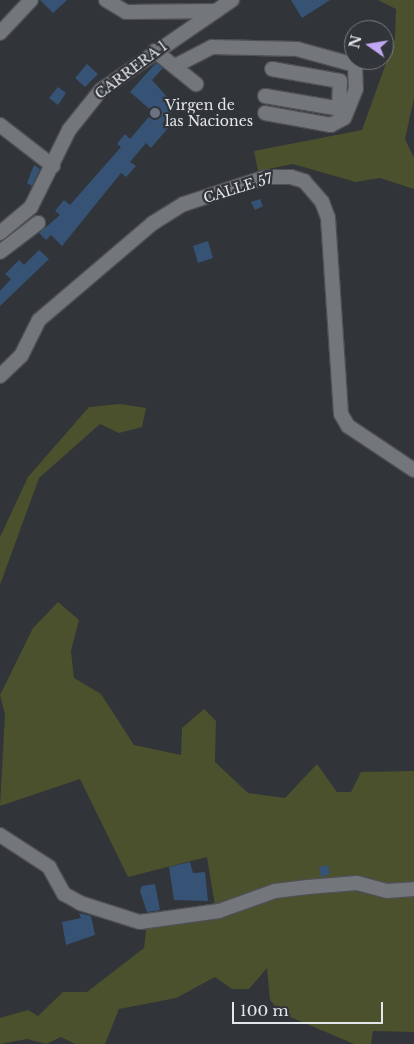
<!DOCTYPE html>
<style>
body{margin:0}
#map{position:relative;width:414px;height:1044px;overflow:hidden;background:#313438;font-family:"Libre Baskerville",serif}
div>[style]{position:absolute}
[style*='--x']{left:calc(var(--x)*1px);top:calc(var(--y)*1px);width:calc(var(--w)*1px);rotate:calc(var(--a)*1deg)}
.green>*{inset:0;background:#4b512c}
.building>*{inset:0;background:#365376}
.roads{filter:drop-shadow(1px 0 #4e5054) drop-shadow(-1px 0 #4e5054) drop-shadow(0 1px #4e5054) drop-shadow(0 -1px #4e5054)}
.minor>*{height:14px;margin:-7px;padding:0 7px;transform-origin:7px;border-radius:7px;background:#73767b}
.dots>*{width:14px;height:14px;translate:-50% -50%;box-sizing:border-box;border:2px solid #313438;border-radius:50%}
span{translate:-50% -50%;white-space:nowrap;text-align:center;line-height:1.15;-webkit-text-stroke:4.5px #313438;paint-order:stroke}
.street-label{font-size:14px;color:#e4e7e9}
.poi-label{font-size:14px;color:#e4e7e9}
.left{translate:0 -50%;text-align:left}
.north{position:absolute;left:344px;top:20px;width:50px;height:50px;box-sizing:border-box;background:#313438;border:1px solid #797c7f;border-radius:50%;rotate:283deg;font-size:14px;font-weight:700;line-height:20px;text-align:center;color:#e4e7e9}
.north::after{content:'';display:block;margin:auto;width:18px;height:22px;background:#c0a8f4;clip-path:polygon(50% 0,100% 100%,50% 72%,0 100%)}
.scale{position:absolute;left:232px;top:1002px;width:151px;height:22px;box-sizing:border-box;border:2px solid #e4e7e9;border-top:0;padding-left:6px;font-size:15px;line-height:18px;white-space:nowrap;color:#e4e7e9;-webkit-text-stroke:4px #313438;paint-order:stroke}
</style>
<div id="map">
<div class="green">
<div style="clip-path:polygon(378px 0,414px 0,414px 98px,405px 139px,414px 158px,414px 189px,380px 178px,356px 182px,293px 164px,258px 171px,254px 151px,362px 130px,395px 38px,396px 9px)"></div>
<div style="clip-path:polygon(120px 404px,146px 408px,142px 427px,119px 433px,100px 424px,39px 478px,0 585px,0 537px,28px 477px,89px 407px)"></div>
<div style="clip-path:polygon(58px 602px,79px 620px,71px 651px,74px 678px,101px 694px,134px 745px,181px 755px,182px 728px,204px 709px,216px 721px,215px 762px,248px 793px,285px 798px,317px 764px,337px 792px,351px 792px,361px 772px,414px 771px,414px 1032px,373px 1031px,371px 1044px,354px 1044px,281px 1013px,270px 1000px,267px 968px,249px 989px,232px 989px,215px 977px,176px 998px,119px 1009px,105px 1044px,75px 1044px,61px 1037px,46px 1044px,27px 1039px,0 1044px,0 1018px,28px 1010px,38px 1016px,63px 992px,87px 992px,144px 948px,147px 923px,216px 912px,207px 857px,128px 877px,80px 779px,0 806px,5px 714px,0 695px,33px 628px)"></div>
</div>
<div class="building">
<div style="clip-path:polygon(40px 0,67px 0,53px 13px)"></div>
<div style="clip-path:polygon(291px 0,330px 0,302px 18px)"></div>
<div style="clip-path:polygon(156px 63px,163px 68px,152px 80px,176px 107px,162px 124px,168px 128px,151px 148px,146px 143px,130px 162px,136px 166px,126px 177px,121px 173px,62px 246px,51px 235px,46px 240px,39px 233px,60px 215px,55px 211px,64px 200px,70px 205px,121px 147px,117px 144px,125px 134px,130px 139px,153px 112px,130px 92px)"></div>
<div style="clip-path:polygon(87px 64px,98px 74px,85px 87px,75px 78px)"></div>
<div style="clip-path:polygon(58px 87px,66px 93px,58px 105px,49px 98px)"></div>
<div style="clip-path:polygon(34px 165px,40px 169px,32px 186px,27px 183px)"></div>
<div style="clip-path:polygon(260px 199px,263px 206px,255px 210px,251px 202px)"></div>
<div style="clip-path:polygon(208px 241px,213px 258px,198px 263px,193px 246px)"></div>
<div style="clip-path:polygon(39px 250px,49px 259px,0 306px,0 291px,11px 279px,5px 274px,19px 260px,24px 265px)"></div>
<div style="clip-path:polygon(190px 862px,193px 873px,205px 872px,208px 901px,174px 900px,169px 867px)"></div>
<div style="clip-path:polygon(328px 865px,330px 874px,321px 877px,319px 867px)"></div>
<div style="clip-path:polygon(155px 884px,160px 910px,147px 912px,140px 891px,142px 886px)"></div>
<div style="clip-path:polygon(79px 913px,91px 916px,95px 935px,66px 945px,62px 922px,81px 918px)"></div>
</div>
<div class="roads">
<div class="minor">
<div style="--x:106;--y:0;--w:23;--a:31"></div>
<div style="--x:126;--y:12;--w:90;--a:-0.6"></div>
<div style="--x:0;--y:33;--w:45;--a:-46.8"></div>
<div style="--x:155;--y:51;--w:53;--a:38.8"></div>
<div style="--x:175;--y:66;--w:42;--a:-27.2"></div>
<div style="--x:212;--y:47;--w:85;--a:1.3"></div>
<div style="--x:297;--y:49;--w:60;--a:15.4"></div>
<div style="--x:355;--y:65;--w:24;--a:88"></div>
<div style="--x:356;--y:89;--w:31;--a:112"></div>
<div style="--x:344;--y:118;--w:15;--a:152"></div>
<div style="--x:331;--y:125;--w:67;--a:-169.7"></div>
<div style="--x:272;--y:69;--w:69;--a:10"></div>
<div style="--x:340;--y:81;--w:28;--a:92"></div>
<div style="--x:265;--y:96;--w:83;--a:9.7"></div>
<div style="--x:0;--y:125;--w:67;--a:37.7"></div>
<div style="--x:0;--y:233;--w:40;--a:-40"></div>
<div style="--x:31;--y:207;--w:86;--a:-63.7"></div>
<div style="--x:69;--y:130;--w:51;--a:-51.3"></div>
<div style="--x:101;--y:90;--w:159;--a:-34.5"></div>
<div style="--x:0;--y:252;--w:48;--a:-37.3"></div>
<div style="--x:0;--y:376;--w:29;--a:-44"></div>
<div style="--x:21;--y:356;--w:40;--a:-63.4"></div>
<div style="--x:39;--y:320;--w:150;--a:-40.4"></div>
<div style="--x:153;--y:223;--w:36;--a:-32"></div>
<div style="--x:184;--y:204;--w:86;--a:-18.2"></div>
<div style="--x:266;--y:177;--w:25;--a:0"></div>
<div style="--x:291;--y:177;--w:14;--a:17"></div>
<div style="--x:304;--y:181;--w:28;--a:49"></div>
<div style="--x:322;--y:202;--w:17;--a:69"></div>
<div style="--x:328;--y:218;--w:196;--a:86.2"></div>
<div style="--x:341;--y:414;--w:14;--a:60"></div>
<div style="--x:348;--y:426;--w:79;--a:33.7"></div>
<div style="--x:0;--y:835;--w:59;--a:33.1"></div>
<div style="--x:49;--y:867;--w:31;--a:61"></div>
<div style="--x:64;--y:894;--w:18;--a:29"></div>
<div style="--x:80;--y:903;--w:63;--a:17.6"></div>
<div style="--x:140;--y:922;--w:80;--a:-7.9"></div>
<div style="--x:219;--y:911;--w:59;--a:-19.7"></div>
<div style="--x:275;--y:891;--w:33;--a:-7"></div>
<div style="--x:308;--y:887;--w:49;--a:-4.7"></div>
<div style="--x:357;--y:883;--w:31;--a:15"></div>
<div style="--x:387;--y:891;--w:27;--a:-4"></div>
</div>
</div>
<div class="dots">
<div style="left:155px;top:113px;background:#6b7280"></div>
</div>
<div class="street-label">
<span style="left:131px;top:70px;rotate:-37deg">CARRERA 1</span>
<span style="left:238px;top:188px;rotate:-17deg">CALLE 57</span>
</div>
<div class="poi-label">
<span class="left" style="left:165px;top:113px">Virgen de<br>las Naciones</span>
</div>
<div class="north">N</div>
<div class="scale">100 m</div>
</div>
